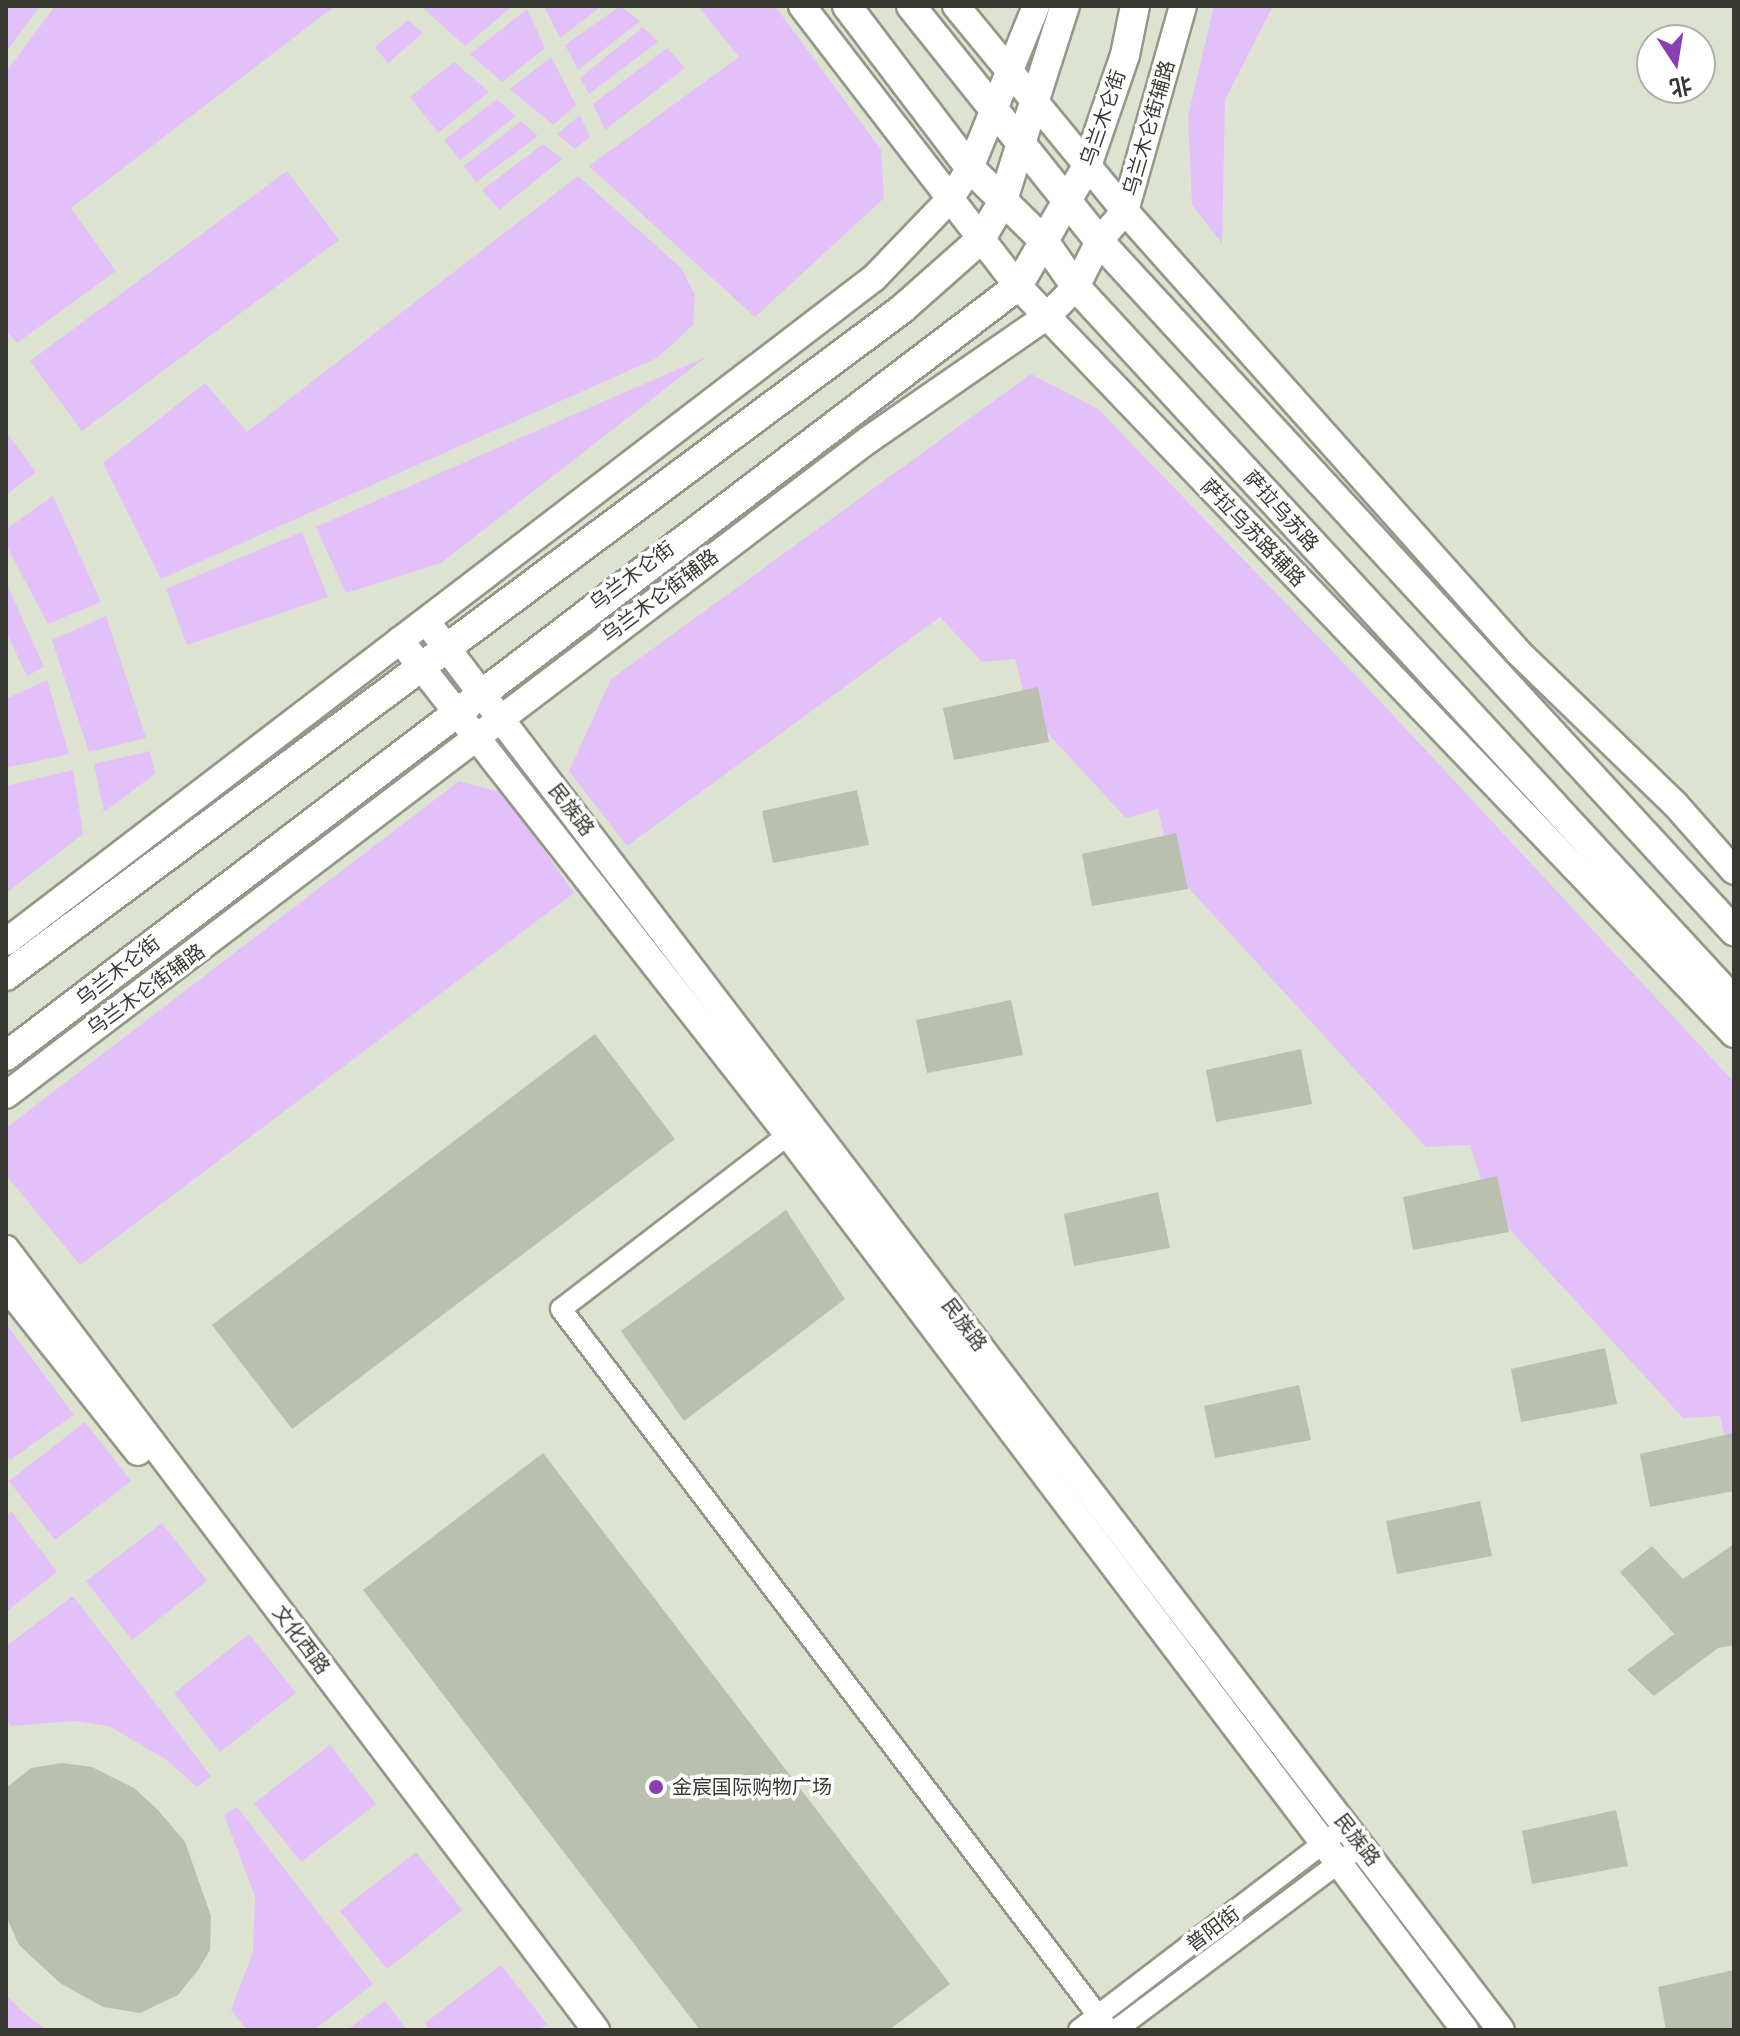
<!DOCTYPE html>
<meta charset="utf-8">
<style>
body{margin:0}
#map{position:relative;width:1740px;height:2036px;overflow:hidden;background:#dce3d1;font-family:Roboto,"Noto Sans SC",sans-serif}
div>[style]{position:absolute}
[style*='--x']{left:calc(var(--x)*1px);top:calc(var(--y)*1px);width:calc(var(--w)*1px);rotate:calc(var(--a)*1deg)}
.green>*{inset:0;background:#e3c0f9}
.building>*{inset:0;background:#bac0af}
.roads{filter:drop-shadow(2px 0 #939888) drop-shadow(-2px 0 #939888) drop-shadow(0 2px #939888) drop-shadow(0 -2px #939888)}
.minor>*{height:20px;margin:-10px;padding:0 10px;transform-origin:10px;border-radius:10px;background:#fff}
.tertiary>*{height:26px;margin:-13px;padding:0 13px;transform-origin:13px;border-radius:13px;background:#fff}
.secondary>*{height:28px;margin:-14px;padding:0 14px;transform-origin:14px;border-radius:14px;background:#fff}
.dots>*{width:22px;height:22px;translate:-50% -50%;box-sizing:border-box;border:4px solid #fff;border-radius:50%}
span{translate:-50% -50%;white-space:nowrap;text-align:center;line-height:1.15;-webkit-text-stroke:7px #fff;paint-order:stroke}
.street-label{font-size:20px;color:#373932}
.poi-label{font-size:20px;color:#373932}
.left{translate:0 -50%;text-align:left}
.frame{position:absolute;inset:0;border:8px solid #373932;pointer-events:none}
.north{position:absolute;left:1636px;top:24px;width:80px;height:80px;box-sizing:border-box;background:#fff;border:2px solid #afb0ad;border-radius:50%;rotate:168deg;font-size:22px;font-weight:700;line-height:32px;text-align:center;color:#373932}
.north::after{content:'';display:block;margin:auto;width:28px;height:36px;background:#8a3fb1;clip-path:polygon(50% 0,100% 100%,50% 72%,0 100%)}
</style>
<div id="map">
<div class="green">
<div style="clip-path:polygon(6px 6px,40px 6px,6px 52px)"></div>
<div style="clip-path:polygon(55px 6px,335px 6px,71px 208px,116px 271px,17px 343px,6px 331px,6px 72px)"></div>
<div style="clip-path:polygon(427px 6px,513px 6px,465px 46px,424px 9px)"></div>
<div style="clip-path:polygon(544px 6px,602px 6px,560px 38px)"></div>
<div style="clip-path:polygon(620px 6px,640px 21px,578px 70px,565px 45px)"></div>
<div style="clip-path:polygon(698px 6px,775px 6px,881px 150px,884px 198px,755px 317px,589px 166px,739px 57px)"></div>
<div style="clip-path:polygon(1214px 6px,1273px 6px,1225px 100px,1222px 243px,1192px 205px,1188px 116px)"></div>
<div style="clip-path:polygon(527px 9px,545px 48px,502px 82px,470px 54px)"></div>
<div style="clip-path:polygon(408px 20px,423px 33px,388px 63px,375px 47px)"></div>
<div style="clip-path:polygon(643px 27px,658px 42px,589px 94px,580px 78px)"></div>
<div style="clip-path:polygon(667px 48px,685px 68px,605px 130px,593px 104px)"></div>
<div style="clip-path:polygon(551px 57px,576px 105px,553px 125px,510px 89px)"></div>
<div style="clip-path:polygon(454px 62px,489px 92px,438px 133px,410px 97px)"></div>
<div style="clip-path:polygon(497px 99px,516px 116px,460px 160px,444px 140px)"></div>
<div style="clip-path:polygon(580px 115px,590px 137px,575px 149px,557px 134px)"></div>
<div style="clip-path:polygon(521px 121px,538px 136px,476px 182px,464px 166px)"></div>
<div style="clip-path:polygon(543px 144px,562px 159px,499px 210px,482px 190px)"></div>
<div style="clip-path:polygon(287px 171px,339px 240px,82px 431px,30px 361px)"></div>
<div style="clip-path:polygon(578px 176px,682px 269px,695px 295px,693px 325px,657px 358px,161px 579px,103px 463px,205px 383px,247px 432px)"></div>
<div style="clip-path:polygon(706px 357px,441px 563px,346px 593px,316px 527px)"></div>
<div style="clip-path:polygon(1031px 374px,1098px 409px,1381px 702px,1734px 1082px,1734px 1479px,1720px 1416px,1683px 1418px,1490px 1208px,1470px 1145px,1426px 1147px,1172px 870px,1158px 809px,1126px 818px,1029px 713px,1015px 659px,982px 662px,940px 617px,627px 846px,569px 771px,611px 679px)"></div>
<div style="clip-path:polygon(6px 432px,36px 472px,6px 495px)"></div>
<div style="clip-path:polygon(53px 496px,101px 602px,48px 624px,6px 545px,6px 529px)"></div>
<div style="clip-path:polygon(302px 532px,328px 597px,187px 645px,166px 589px)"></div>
<div style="clip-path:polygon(6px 582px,44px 667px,27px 676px,6px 632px)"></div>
<div style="clip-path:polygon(106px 616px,146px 738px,89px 752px,52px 640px)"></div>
<div style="clip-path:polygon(47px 680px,69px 754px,6px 768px,6px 699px)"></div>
<div style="clip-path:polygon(150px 751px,155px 774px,104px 812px,94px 764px)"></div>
<div style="clip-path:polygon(73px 770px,83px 834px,6px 893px,6px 786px)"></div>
<div style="clip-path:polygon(459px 781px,504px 793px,574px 893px,80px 1265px,6px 1175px,6px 1128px)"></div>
<div style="clip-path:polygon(6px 1324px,74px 1415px,10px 1460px,6px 1456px)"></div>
<div style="clip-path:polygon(85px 1422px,131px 1481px,55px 1540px,9px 1481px)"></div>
<div style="clip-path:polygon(11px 1511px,57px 1572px,6px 1612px,6px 1516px)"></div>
<div style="clip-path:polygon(162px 1523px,207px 1581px,132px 1640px,86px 1581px)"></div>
<div style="clip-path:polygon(73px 1596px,211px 1776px,197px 1787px,167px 1760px,109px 1726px,74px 1721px,11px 1726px,6px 1719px,6px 1646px)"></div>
<div style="clip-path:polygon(249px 1634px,296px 1693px,220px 1752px,174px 1693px)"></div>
<div style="clip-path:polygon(330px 1745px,376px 1804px,301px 1862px,254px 1803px)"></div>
<div style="clip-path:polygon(237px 1807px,373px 1984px,314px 2030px,247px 2030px,231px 2010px,253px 1952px,255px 1896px,224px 1815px)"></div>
<div style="clip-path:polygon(416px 1852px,462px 1910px,387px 1969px,340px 1911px)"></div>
<div style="clip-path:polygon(501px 1965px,547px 2024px,538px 2030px,430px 2030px,425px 2023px)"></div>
<div style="clip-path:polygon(6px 1995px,23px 2012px,46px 2030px,6px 2030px)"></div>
<div style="clip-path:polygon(385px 2001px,407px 2030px,347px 2030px)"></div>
</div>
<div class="building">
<div style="clip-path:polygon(1038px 687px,1049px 742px,954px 760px,943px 708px)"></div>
<div style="clip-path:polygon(857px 790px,869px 845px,773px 863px,762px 811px)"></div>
<div style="clip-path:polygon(1176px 833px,1188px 889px,1092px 906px,1082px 854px)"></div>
<div style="clip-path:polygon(1011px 1000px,1023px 1055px,927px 1073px,916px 1020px)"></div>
<div style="clip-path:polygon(595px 1034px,675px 1139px,292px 1429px,212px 1325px)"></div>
<div style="clip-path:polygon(1301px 1049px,1312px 1104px,1216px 1122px,1206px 1070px)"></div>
<div style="clip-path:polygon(1497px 1176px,1509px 1232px,1413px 1250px,1403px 1197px)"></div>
<div style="clip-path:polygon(1158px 1192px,1170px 1248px,1074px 1266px,1064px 1214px)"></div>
<div style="clip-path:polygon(786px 1210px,845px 1299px,684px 1421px,621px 1331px)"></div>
<div style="clip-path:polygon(1605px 1348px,1617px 1404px,1521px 1422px,1511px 1369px)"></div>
<div style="clip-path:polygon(1299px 1385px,1311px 1440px,1215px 1458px,1204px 1406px)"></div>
<div style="clip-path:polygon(1734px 1433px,1734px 1491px,1650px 1507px,1640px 1454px)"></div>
<div style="clip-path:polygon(543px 1453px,950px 1984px,889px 2030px,700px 2030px,363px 1590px)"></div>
<div style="clip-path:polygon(1480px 1501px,1492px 1556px,1397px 1574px,1386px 1521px)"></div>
<div style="clip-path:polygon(1734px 1544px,1734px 1645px,1718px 1648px,1654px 1696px,1627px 1670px,1674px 1634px,1620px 1572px,1652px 1546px,1683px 1579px)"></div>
<div style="clip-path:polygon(62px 1763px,92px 1767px,134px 1788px,158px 1810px,185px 1842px,211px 1916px,210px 1950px,198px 1970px,178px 1995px,140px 2013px,103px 2007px,60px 1983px,19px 1945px,6px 1916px,6px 1788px,31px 1768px)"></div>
<div style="clip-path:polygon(1616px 1810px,1628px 1866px,1532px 1884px,1522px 1831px)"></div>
<div style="clip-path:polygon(1734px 1970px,1734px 2028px,1666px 2030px,1658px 1987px)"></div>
</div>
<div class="roads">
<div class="minor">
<div style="--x:797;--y:1128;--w:297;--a:142.5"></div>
<div style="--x:561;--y:1309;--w:906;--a:52.76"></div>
<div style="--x:1079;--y:2030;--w:320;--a:-37.4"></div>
<div style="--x:1116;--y:2030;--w:306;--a:-36.9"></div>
</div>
<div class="tertiary">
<div style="--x:802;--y:6;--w:354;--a:52.4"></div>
<div style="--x:1018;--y:286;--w:1035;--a:46.25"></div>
<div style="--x:956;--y:6;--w:266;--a:50.5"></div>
<div style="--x:1125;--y:211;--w:591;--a:48.29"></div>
<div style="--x:1518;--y:652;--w:219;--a:44.1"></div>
<div style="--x:1675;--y:804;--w:89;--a:48.6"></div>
<div style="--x:426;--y:621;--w:1772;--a:52.66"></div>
<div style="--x:400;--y:640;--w:630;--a:51.89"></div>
<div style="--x:789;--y:1136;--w:1121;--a:52.91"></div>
<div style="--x:6;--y:942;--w:1093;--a:-37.42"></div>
<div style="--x:874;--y:278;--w:110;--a:-46.1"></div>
<div style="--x:950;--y:199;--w:37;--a:-57"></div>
<div style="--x:970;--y:168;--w:175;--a:-67.8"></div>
<div style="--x:6;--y:1095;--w:1083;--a:-37.23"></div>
<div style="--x:868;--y:440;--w:218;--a:-34.7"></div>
<div style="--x:1047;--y:316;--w:41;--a:-45"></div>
<div style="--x:1076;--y:287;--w:51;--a:-63.4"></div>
<div style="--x:1099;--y:241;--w:40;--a:-49"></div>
<div style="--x:1125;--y:211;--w:213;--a:-74.2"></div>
<div style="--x:6;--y:1249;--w:979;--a:52.93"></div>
<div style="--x:6;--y:1286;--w:212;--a:51.5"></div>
</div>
<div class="secondary">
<div style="--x:847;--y:6;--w:203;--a:52.8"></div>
<div style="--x:970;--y:168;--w:104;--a:44.6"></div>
<div style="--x:1044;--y:241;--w:56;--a:55.2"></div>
<div style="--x:1076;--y:287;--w:971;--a:47.34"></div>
<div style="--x:911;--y:6;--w:301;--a:51.3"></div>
<div style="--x:1099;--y:241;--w:938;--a:47.38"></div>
<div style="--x:6;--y:976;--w:1117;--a:-36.66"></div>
<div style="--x:902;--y:309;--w:104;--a:-41.5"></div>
<div style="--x:980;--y:240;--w:43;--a:-59.3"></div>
<div style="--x:1002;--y:203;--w:207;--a:-72.3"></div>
<div style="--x:6;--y:1056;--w:1272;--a:-37.27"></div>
<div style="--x:1018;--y:286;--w:138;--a:-60.1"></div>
<div style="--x:1087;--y:166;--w:117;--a:-71.1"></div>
<div style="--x:1125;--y:55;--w:50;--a:-78.5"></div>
</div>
</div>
<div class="dots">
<div style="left:656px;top:1787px;background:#8a3fb1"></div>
</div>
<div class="street-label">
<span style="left:1103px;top:118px;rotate:-71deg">乌兰木仑街</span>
<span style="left:1149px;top:128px;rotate:-74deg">乌兰木仑街辅路</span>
<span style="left:1281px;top:511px;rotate:48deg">萨拉乌苏路</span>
<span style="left:1253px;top:533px;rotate:46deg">萨拉乌苏路辅路</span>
<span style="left:632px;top:576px;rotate:-37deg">乌兰木仑街</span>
<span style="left:660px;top:596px;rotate:-37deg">乌兰木仑街辅路</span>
<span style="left:571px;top:810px;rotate:52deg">民族路</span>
<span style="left:118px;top:971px;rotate:-38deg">乌兰木仑街</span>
<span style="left:146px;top:990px;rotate:-36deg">乌兰木仑街辅路</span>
<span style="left:964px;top:1325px;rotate:53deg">民族路</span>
<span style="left:301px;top:1640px;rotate:53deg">文化西路</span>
<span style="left:1357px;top:1840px;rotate:52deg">民族路</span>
<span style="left:1213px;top:1929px;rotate:-37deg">普阳街</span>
</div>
<div class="poi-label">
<span class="left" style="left:672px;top:1787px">金宸国际购物广场</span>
</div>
<div class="frame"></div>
<div class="north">北</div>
</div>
